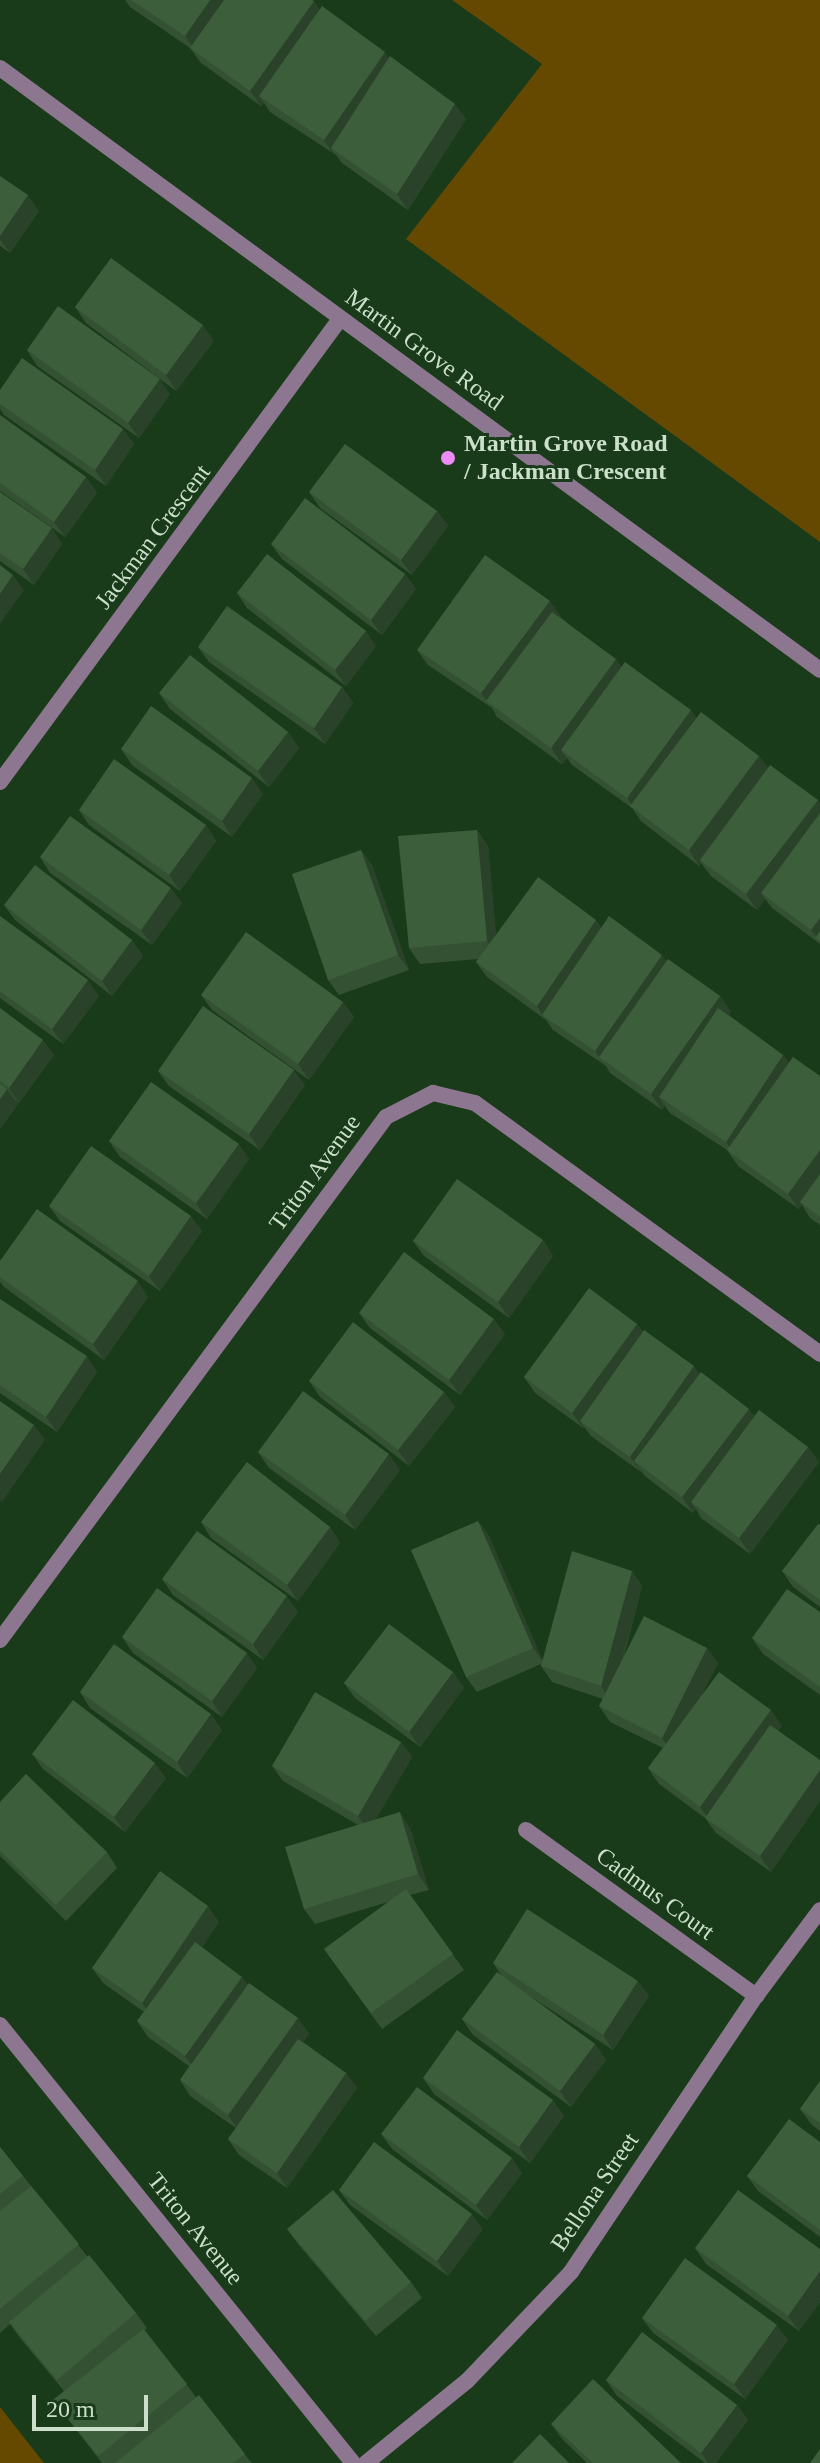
<!DOCTYPE html>
<style>
body{margin:0}
#map{position:relative;width:820px;height:2463px;overflow:hidden;background:#193b1a;font-family:"Times New Roman",serif}
div>[style]{position:absolute}
[style*='--x']{left:calc(var(--x)*1px);top:calc(var(--y)*1px);width:calc(var(--w)*1px);rotate:calc(var(--a)*1deg)}
.green>*{inset:0;background:#654900}
.minor>*{height:16px;margin:-8px;padding:0 8px;transform-origin:8px;border-radius:8px;background:#8d768f}
.tertiary>*{height:16px;margin:-8px;padding:0 8px;transform-origin:8px;border-radius:8px;background:#8d768f}
.wall>*{inset:0;background:#345133}
.shaded-wall>*{inset:0;background:#2a4229}
.building>*{inset:0;background:#3c5e3b}
.dots>*{width:22px;height:22px;translate:-50% -50%;box-sizing:border-box;border:4px solid #193b1a;border-radius:50%}
span{translate:-50% -50%;white-space:nowrap;text-align:center;line-height:1.15;-webkit-text-stroke:6px #193b1a;paint-order:stroke}
.street-label{font-size:24px;color:#cbdfcb}
.poi-label{font-size:24px;color:#cbdfcb;font-weight:700}
.left{translate:0 -50%;text-align:left}
.scale{position:absolute;left:32px;top:2395px;width:116px;height:36px;box-sizing:border-box;border:4px solid #cbdfcb;border-top:0;padding-left:10px;font-size:24px;line-height:28px;white-space:nowrap;color:#cbdfcb;-webkit-text-stroke:6px #193b1a;paint-order:stroke}
</style>
<div id="map">
<div class="green">
<div style="clip-path:polygon(452px 0,820px 0,820px 542px,406px 239px,542px 64px)"></div>
<div style="clip-path:polygon(0 2407px,44px 2463px,0 2463px)"></div>
</div>
<div class="minor">
<div style="--x:0;--y:782;--w:574;--a:-53.71"></div>
<div style="--x:0;--y:1640;--w:650;--a:-53.57"></div>
<div style="--x:386;--y:1117;--w:53;--a:-27.1"></div>
<div style="--x:433;--y:1093;--w:43;--a:13.4"></div>
<div style="--x:475;--y:1103;--w:427;--a:36"></div>
<div style="--x:526;--y:1830;--w:284;--a:35.8"></div>
<div style="--x:0;--y:2025;--w:563;--a:51.13"></div>
<div style="--x:366;--y:2463;--w:130;--a:-39.1"></div>
<div style="--x:467;--y:2381;--w:151;--a:-46.3"></div>
<div style="--x:571;--y:2272;--w:332;--a:-56.2"></div>
<div style="--x:756;--y:1996;--w:107;--a:-53.3"></div>
</div>
<div class="tertiary">
<div style="--x:0;--y:68;--w:1017;--a:36.28"></div>
</div>
<div class="wall">
<div style="clip-path:polygon(125px 0,312px 0,319px 9px,389px 58px,466px 119px,408px 210px,342px 163px,336px 155px,270px 112px,264px 103px,261px 106px,201px 63px,190px 48px,130px 7px)"></div>
<div style="clip-path:polygon(0 176px,39px 211px,10px 253px,0 246px)"></div>
<div style="clip-path:polygon(75px 307px,214px 341px,176px 391px,86px 323px)"></div>
<div style="clip-path:polygon(27px 350px,170px 394px,139px 438px,37px 366px)"></div>
<div style="clip-path:polygon(0 390px,134px 444px,106px 486px,4px 415px,0 409px)"></div>
<div style="clip-path:polygon(0 415px,86px 477px,97px 493px,65px 537px,0 491px)"></div>
<div style="clip-path:polygon(0 492px,62px 544px,34px 585px,0 561px)"></div>
<div style="clip-path:polygon(309px 492px,437px 511px,448px 526px,412px 575px,320px 508px)"></div>
<div style="clip-path:polygon(271px 544px,405px 574px,416px 589px,382px 635px,282px 559px)"></div>
<div style="clip-path:polygon(237px 593px,376px 646px,346px 686px,247px 608px)"></div>
<div style="clip-path:polygon(561px 616px,560px 617px,622px 667px,697px 718px,759px 756px,768px 768px,820px 803px,820px 944px,772px 908px,765px 899px,757px 910px,711px 876px,701px 863px,699px 866px,641px 821px,632px 808px,572px 765px,567px 758px,562px 764px,497px 717px,492px 708px,428px 665px,417px 650px)"></div>
<div style="clip-path:polygon(198px 647px,342px 687px,353px 703px,325px 744px,209px 662px)"></div>
<div style="clip-path:polygon(159px 693px,288px 732px,299px 748px,269px 787px,170px 709px)"></div>
<div style="clip-path:polygon(121px 749px,263px 794px,232px 837px,132px 765px)"></div>
<div style="clip-path:polygon(79px 810px,206px 825px,216px 841px,180px 891px,89px 825px)"></div>
<div style="clip-path:polygon(477px 830px,488px 846px,496px 935px,601px 927px,667px 961px,720px 996px,731px 1012px,729px 1015px,783px 1055px,789px 1063px,820px 1076px,820px 1225px,810px 1218px,802px 1205px,799px 1209px,738px 1166px,727px 1150px,670px 1113px,665px 1106px,662px 1110px,610px 1073px,606px 1066px,553px 1030px,546px 1020px,487px 977px,476px 962px,478px 959px,420px 964px,409px 948px)"></div>
<div style="clip-path:polygon(361px 850px,372px 865px,409px 970px,339px 995px,328px 980px)"></div>
<div style="clip-path:polygon(40px 857px,182px 903px,152px 945px,50px 873px)"></div>
<div style="clip-path:polygon(4px 905px,132px 940px,143px 956px,112px 996px,15px 920px)"></div>
<div style="clip-path:polygon(0 916px,99px 996px,63px 1044px,0 998px)"></div>
<div style="clip-path:polygon(201px 995px,343px 1002px,354px 1017px,309px 1080px,212px 1010px)"></div>
<div style="clip-path:polygon(0 1008px,54px 1055px,19px 1103px,15px 1100px,18px 1104px,0 1129px)"></div>
<div style="clip-path:polygon(158px 1071px,305px 1085px,260px 1150px,169px 1086px)"></div>
<div style="clip-path:polygon(109px 1141px,249px 1159px,207px 1219px,120px 1157px)"></div>
<div style="clip-path:polygon(49px 1206px,202px 1231px,160px 1291px,60px 1221px)"></div>
<div style="clip-path:polygon(543px 1240px,553px 1256px,509px 1318px,424px 1256px,413px 1241px)"></div>
<div style="clip-path:polygon(0 1261px,148px 1297px,104px 1360px,4px 1287px,0 1282px)"></div>
<div style="clip-path:polygon(0 1299px,97px 1372px,57px 1432px,0 1393px)"></div>
<div style="clip-path:polygon(359px 1313px,505px 1334px,460px 1395px,370px 1328px)"></div>
<div style="clip-path:polygon(637px 1324px,643px 1332px,755px 1416px,808px 1447px,819px 1462px,750px 1554px,701px 1518px,696px 1509px,693px 1513px,645px 1476px,641px 1471px,641px 1472px,591px 1436px,584px 1427px,583px 1428px,535px 1393px,524px 1377px)"></div>
<div style="clip-path:polygon(309px 1381px,444px 1392px,455px 1407px,409px 1466px,320px 1397px)"></div>
<div style="clip-path:polygon(258px 1452px,400px 1470px,355px 1530px,269px 1468px)"></div>
<div style="clip-path:polygon(478px 1521px,489px 1536px,542px 1660px,632px 1571px,642px 1586px,623px 1660px,707px 1648px,718px 1663px,701px 1696px,782px 1726px,778px 1731px,820px 1760px,820px 1801px,771px 1872px,716px 1833px,705px 1818px,659px 1784px,648px 1768px,663px 1748px,610px 1722px,599px 1706px,603px 1699px,552px 1682px,541px 1666px,541px 1664px,477px 1692px,466px 1677px)"></div>
<div style="clip-path:polygon(201px 1522px,330px 1527px,340px 1543px,298px 1601px,211px 1538px)"></div>
<div style="clip-path:polygon(820px 1525px,820px 1607px,793px 1587px,782px 1571px)"></div>
<div style="clip-path:polygon(162px 1579px,298px 1612px,263px 1660px,173px 1595px)"></div>
<div style="clip-path:polygon(820px 1612px,820px 1695px,763px 1654px,752px 1638px)"></div>
<div style="clip-path:polygon(122px 1637px,257px 1668px,222px 1717px,133px 1653px)"></div>
<div style="clip-path:polygon(453px 1672px,464px 1688px,420px 1747px,355px 1698px,344px 1683px)"></div>
<div style="clip-path:polygon(80px 1692px,222px 1730px,187px 1778px,90px 1708px)"></div>
<div style="clip-path:polygon(401px 1742px,412px 1757px,376px 1819px,410px 1828px,429px 1890px,410px 1895px,464px 1970px,382px 2029px,324px 1949px,388px 1902px,315px 1924px,304px 1909px,358px 1825px,283px 1781px,272px 1766px)"></div>
<div style="clip-path:polygon(32px 1754px,166px 1778px,125px 1832px,43px 1769px)"></div>
<div style="clip-path:polygon(0 1802px,107px 1852px,117px 1868px,66px 1921px,0 1856px)"></div>
<div style="clip-path:polygon(219px 1922px,202px 1947px,248px 1985px,298px 2018px,309px 2034px,303px 2042px,346px 2073px,357px 2088px,287px 2188px,239px 2155px,228px 2139px,236px 2128px,190px 2096px,180px 2080px,189px 2066px,148px 2037px,137px 2021px,144px 2012px,103px 1983px,92px 1968px)"></div>
<div style="clip-path:polygon(493px 1963px,649px 1996px,613px 2050px,525px 1993px,595px 2044px,606px 2060px,571px 2107px,473px 2035px,462px 2019px,501px 1975px)"></div>
<div style="clip-path:polygon(423px 2078px,564px 2116px,530px 2163px,434px 2094px)"></div>
<div style="clip-path:polygon(820px 2081px,820px 2131px,811px 2124px,800px 2109px)"></div>
<div style="clip-path:polygon(381px 2134px,522px 2173px,487px 2220px,392px 2149px)"></div>
<div style="clip-path:polygon(820px 2142px,820px 2237px,758px 2191px,747px 2176px)"></div>
<div style="clip-path:polygon(0 2147px,87px 2256px,136px 2313px,147px 2328px,145px 2330px,196px 2397px,252px 2463px,102px 2463px,53px 2400px,64px 2391px,20px 2338px,10px 2324px,0 2333px)"></div>
<div style="clip-path:polygon(339px 2190px,483px 2229px,448px 2276px,350px 2205px)"></div>
<div style="clip-path:polygon(287px 2229px,411px 2282px,422px 2298px,376px 2336px,298px 2244px)"></div>
<div style="clip-path:polygon(695px 2248px,820px 2249px,820px 2302px,799px 2331px,706px 2264px)"></div>
<div style="clip-path:polygon(642px 2318px,788px 2340px,745px 2399px,653px 2333px)"></div>
<div style="clip-path:polygon(606px 2380px,737px 2405px,748px 2420px,716px 2463px,705px 2463px,617px 2396px)"></div>
<div style="clip-path:polygon(551px 2424px,681px 2463px,587px 2463px,562px 2439px)"></div>
</div>
<div class="shaded-wall">
<div style="clip-path:polygon(210px 0,231px 0,196px 52px,185px 36px)"></div>
<div style="clip-path:polygon(314px 1px,325px 17px,259px 96px,264px 103px,261px 106px,250px 91px)"></div>
<div style="clip-path:polygon(385px 52px,395px 68px,331px 148px,335px 156px,324px 140px)"></div>
<div style="clip-path:polygon(455px 104px,466px 119px,408px 210px,397px 194px)"></div>
<div style="clip-path:polygon(28px 195px,39px 211px,10px 253px,0 239px,0 236px)"></div>
<div style="clip-path:polygon(203px 325px,214px 341px,176px 391px,166px 375px)"></div>
<div style="clip-path:polygon(160px 379px,170px 394px,139px 438px,128px 423px)"></div>
<div style="clip-path:polygon(123px 429px,134px 444px,106px 486px,95px 470px)"></div>
<div style="clip-path:polygon(86px 477px,97px 493px,65px 537px,54px 522px)"></div>
<div style="clip-path:polygon(437px 511px,448px 526px,412px 575px,401px 560px)"></div>
<div style="clip-path:polygon(52px 528px,62px 544px,34px 585px,23px 569px)"></div>
<div style="clip-path:polygon(405px 574px,416px 589px,382px 635px,371px 620px)"></div>
<div style="clip-path:polygon(13px 575px,24px 590px,0 624px,0 594px)"></div>
<div style="clip-path:polygon(550px 601px,561px 616px,494px 706px,487px 701px,481px 693px)"></div>
<div style="clip-path:polygon(366px 631px,376px 646px,346px 686px,335px 670px)"></div>
<div style="clip-path:polygon(616px 659px,627px 675px,561px 750px,567px 758px,562px 764px,551px 748px)"></div>
<div style="clip-path:polygon(342px 687px,353px 703px,325px 744px,314px 728px)"></div>
<div style="clip-path:polygon(691px 710px,702px 725px,638px 813px,627px 798px)"></div>
<div style="clip-path:polygon(288px 732px,299px 748px,269px 787px,258px 771px)"></div>
<div style="clip-path:polygon(759px 756px,770px 771px,700px 860px,701px 863px,699px 866px,689px 850px)"></div>
<div style="clip-path:polygon(252px 778px,263px 794px,232px 837px,222px 821px)"></div>
<div style="clip-path:polygon(818px 800px,820px 803px,820px 827px,761px 893px,765px 899px,757px 910px,746px 894px)"></div>
<div style="clip-path:polygon(206px 825px,216px 841px,180px 891px,169px 875px)"></div>
<div style="clip-path:polygon(477px 830px,488px 846px,498px 957px,487px 941px)"></div>
<div style="clip-path:polygon(361px 850px,372px 865px,409px 970px,398px 955px)"></div>
<div style="clip-path:polygon(171px 888px,182px 903px,152px 945px,141px 930px)"></div>
<div style="clip-path:polygon(820px 918px,820px 941px,811px 930px)"></div>
<div style="clip-path:polygon(596px 920px,607px 935px,543px 1016px,537px 1006px)"></div>
<div style="clip-path:polygon(132px 940px,143px 956px,112px 996px,102px 981px)"></div>
<div style="clip-path:polygon(662px 955px,673px 970px,599px 1057px,606px 1067px,595px 1051px)"></div>
<div style="clip-path:polygon(88px 980px,99px 996px,63px 1044px,52px 1029px)"></div>
<div style="clip-path:polygon(720px 996px,731px 1012px,667px 1103px,659px 1097px,665px 1106px,662px 1110px,651px 1094px)"></div>
<div style="clip-path:polygon(343px 1002px,354px 1017px,309px 1080px,298px 1064px)"></div>
<div style="clip-path:polygon(43px 1040px,54px 1055px,19px 1103px,9px 1088px)"></div>
<div style="clip-path:polygon(783px 1055px,794px 1070px,737px 1157px,726px 1142px)"></div>
<div style="clip-path:polygon(294px 1070px,305px 1085px,260px 1150px,249px 1134px)"></div>
<div style="clip-path:polygon(7px 1089px,18px 1104px,0 1129px,0 1099px)"></div>
<div style="clip-path:polygon(239px 1144px,249px 1159px,207px 1219px,196px 1203px)"></div>
<div style="clip-path:polygon(820px 1150px,820px 1180px,800px 1202px,802px 1205px,799px 1209px,788px 1194px)"></div>
<div style="clip-path:polygon(191px 1216px,202px 1231px,160px 1291px,149px 1276px)"></div>
<div style="clip-path:polygon(543px 1240px,553px 1256px,509px 1318px,498px 1302px)"></div>
<div style="clip-path:polygon(138px 1281px,148px 1297px,104px 1360px,93px 1344px)"></div>
<div style="clip-path:polygon(494px 1319px,505px 1334px,460px 1395px,449px 1380px)"></div>
<div style="clip-path:polygon(637px 1324px,648px 1339px,580px 1421px,584px 1427px,583px 1428px,572px 1413px)"></div>
<div style="clip-path:polygon(87px 1356px,97px 1372px,57px 1432px,46px 1417px)"></div>
<div style="clip-path:polygon(694px 1366px,705px 1381px,634px 1461px,641px 1471px,641px 1472px,630px 1457px)"></div>
<div style="clip-path:polygon(444px 1392px,455px 1407px,409px 1466px,398px 1450px)"></div>
<div style="clip-path:polygon(749px 1409px,760px 1424px,691px 1502px,696px 1509px,693px 1513px,682px 1497px)"></div>
<div style="clip-path:polygon(34px 1425px,45px 1440px,2px 1502px,0 1500px,0 1474px)"></div>
<div style="clip-path:polygon(808px 1447px,819px 1462px,750px 1554px,739px 1538px)"></div>
<div style="clip-path:polygon(389px 1454px,400px 1470px,355px 1530px,345px 1515px)"></div>
<div style="clip-path:polygon(478px 1521px,489px 1536px,544px 1663px,533px 1648px)"></div>
<div style="clip-path:polygon(330px 1527px,340px 1543px,298px 1601px,287px 1585px)"></div>
<div style="clip-path:polygon(632px 1571px,642px 1586px,611px 1701px,601px 1686px)"></div>
<div style="clip-path:polygon(287px 1596px,298px 1612px,263px 1660px,253px 1644px)"></div>
<div style="clip-path:polygon(707px 1648px,718px 1663px,672px 1753px,662px 1738px)"></div>
<div style="clip-path:polygon(247px 1653px,257px 1668px,222px 1717px,212px 1701px)"></div>
<div style="clip-path:polygon(453px 1672px,464px 1688px,420px 1747px,409px 1732px)"></div>
<div style="clip-path:polygon(771px 1710px,782px 1726px,711px 1822px,700px 1807px)"></div>
<div style="clip-path:polygon(211px 1714px,222px 1730px,187px 1778px,177px 1762px)"></div>
<div style="clip-path:polygon(401px 1742px,412px 1757px,369px 1831px,358px 1816px)"></div>
<div style="clip-path:polygon(155px 1763px,166px 1778px,125px 1832px,114px 1817px)"></div>
<div style="clip-path:polygon(820px 1770px,820px 1801px,771px 1872px,760px 1856px)"></div>
<div style="clip-path:polygon(400px 1812px,410px 1828px,429px 1890px,418px 1874px)"></div>
<div style="clip-path:polygon(208px 1906px,219px 1922px,153px 2018px,142px 2003px)"></div>
<div style="clip-path:polygon(242px 1977px,253px 1992px,196px 2071px,185px 2056px)"></div>
<div style="clip-path:polygon(638px 1981px,649px 1996px,613px 2050px,603px 2035px)"></div>
<div style="clip-path:polygon(298px 2018px,309px 2034px,239px 2131px,228px 2115px)"></div>
<div style="clip-path:polygon(595px 2044px,606px 2060px,571px 2107px,560px 2091px)"></div>
<div style="clip-path:polygon(346px 2073px,357px 2088px,287px 2188px,277px 2173px)"></div>
<div style="clip-path:polygon(553px 2100px,564px 2116px,530px 2163px,519px 2147px)"></div>
<div style="clip-path:polygon(512px 2158px,522px 2173px,487px 2220px,476px 2205px)"></div>
<div style="clip-path:polygon(472px 2214px,483px 2229px,448px 2276px,437px 2261px)"></div>
<div style="clip-path:polygon(820px 2271px,820px 2302px,799px 2331px,788px 2316px)"></div>
<div style="clip-path:polygon(777px 2325px,788px 2340px,745px 2399px,734px 2384px)"></div>
<div style="clip-path:polygon(737px 2405px,748px 2420px,716px 2463px,708px 2463px,701px 2453px)"></div>
</div>
<div class="building">
<div style="clip-path:polygon(131px 0,210px 0,185px 36px)"></div>
<div style="clip-path:polygon(224px 0,312px 0,314px 1px,250px 91px,190px 48px)"></div>
<div style="clip-path:polygon(322px 6px,385px 52px,324px 140px,259px 96px)"></div>
<div style="clip-path:polygon(390px 56px,455px 104px,397px 194px,331px 148px)"></div>
<div style="clip-path:polygon(0 176px,28px 195px,0 236px)"></div>
<div style="clip-path:polygon(111px 258px,203px 325px,166px 375px,75px 307px)"></div>
<div style="clip-path:polygon(58px 306px,160px 379px,128px 423px,27px 350px)"></div>
<div style="clip-path:polygon(22px 358px,123px 429px,95px 470px,0 404px,0 390px)"></div>
<div style="clip-path:polygon(0 415px,86px 477px,54px 522px,0 483px)"></div>
<div style="clip-path:polygon(345px 444px,437px 511px,401px 560px,309px 492px)"></div>
<div style="clip-path:polygon(0 492px,52px 528px,23px 569px,0 553px)"></div>
<div style="clip-path:polygon(305px 498px,405px 574px,371px 620px,271px 544px)"></div>
<div style="clip-path:polygon(267px 554px,366px 631px,335px 670px,237px 593px)"></div>
<div style="clip-path:polygon(485px 555px,550px 601px,481px 693px,417px 650px)"></div>
<div style="clip-path:polygon(0 565px,13px 575px,0 594px)"></div>
<div style="clip-path:polygon(227px 606px,342px 687px,314px 728px,198px 647px)"></div>
<div style="clip-path:polygon(552px 612px,616px 659px,551px 748px,486px 701px)"></div>
<div style="clip-path:polygon(190px 655px,288px 732px,258px 771px,159px 693px)"></div>
<div style="clip-path:polygon(625px 662px,691px 710px,627px 798px,561px 750px)"></div>
<div style="clip-path:polygon(151px 706px,252px 778px,222px 821px,121px 749px)"></div>
<div style="clip-path:polygon(701px 712px,759px 756px,689px 850px,630px 806px)"></div>
<div style="clip-path:polygon(114px 759px,206px 825px,169px 875px,79px 810px)"></div>
<div style="clip-path:polygon(770px 765px,818px 800px,746px 894px,700px 860px)"></div>
<div style="clip-path:polygon(820px 813px,820px 918px,811px 930px,761px 893px)"></div>
<div style="clip-path:polygon(70px 816px,171px 888px,141px 930px,40px 857px)"></div>
<div style="clip-path:polygon(477px 830px,487px 941px,409px 948px,398px 836px)"></div>
<div style="clip-path:polygon(361px 850px,398px 955px,328px 980px,292px 874px)"></div>
<div style="clip-path:polygon(35px 865px,132px 940px,102px 981px,4px 905px)"></div>
<div style="clip-path:polygon(538px 877px,596px 920px,537px 1006px,476px 962px)"></div>
<div style="clip-path:polygon(0 916px,88px 980px,52px 1029px,0 991px)"></div>
<div style="clip-path:polygon(609px 916px,662px 955px,595px 1051px,542px 1015px)"></div>
<div style="clip-path:polygon(820px 931px,820px 941px,815px 938px)"></div>
<div style="clip-path:polygon(246px 932px,343px 1002px,298px 1064px,201px 995px)"></div>
<div style="clip-path:polygon(668px 959px,720px 996px,651px 1094px,599px 1057px)"></div>
<div style="clip-path:polygon(203px 1006px,294px 1070px,249px 1134px,158px 1071px)"></div>
<div style="clip-path:polygon(0 1008px,43px 1040px,9px 1088px,0 1081px)"></div>
<div style="clip-path:polygon(718px 1008px,783px 1055px,726px 1142px,659px 1097px)"></div>
<div style="clip-path:polygon(793px 1057px,820px 1076px,820px 1150px,788px 1194px,727px 1150px)"></div>
<div style="clip-path:polygon(151px 1082px,239px 1144px,196px 1203px,109px 1141px)"></div>
<div style="clip-path:polygon(0 1084px,7px 1089px,0 1099px)"></div>
<div style="clip-path:polygon(91px 1146px,191px 1216px,149px 1276px,49px 1206px)"></div>
<div style="clip-path:polygon(820px 1174px,820px 1217px,800px 1202px)"></div>
<div style="clip-path:polygon(457px 1179px,543px 1240px,498px 1302px,413px 1241px)"></div>
<div style="clip-path:polygon(37px 1209px,138px 1281px,93px 1344px,0 1277px,0 1261px)"></div>
<div style="clip-path:polygon(404px 1252px,494px 1319px,449px 1380px,359px 1313px)"></div>
<div style="clip-path:polygon(589px 1288px,637px 1324px,572px 1413px,524px 1377px)"></div>
<div style="clip-path:polygon(0 1299px,87px 1356px,46px 1417px,0 1385px)"></div>
<div style="clip-path:polygon(353px 1322px,444px 1392px,398px 1450px,309px 1381px)"></div>
<div style="clip-path:polygon(644px 1330px,694px 1366px,630px 1457px,580px 1421px)"></div>
<div style="clip-path:polygon(701px 1372px,749px 1409px,682px 1497px,634px 1461px)"></div>
<div style="clip-path:polygon(303px 1391px,389px 1454px,345px 1515px,258px 1452px)"></div>
<div style="clip-path:polygon(0 1401px,34px 1425px,0 1474px)"></div>
<div style="clip-path:polygon(759px 1410px,808px 1447px,739px 1538px,691px 1502px)"></div>
<div style="clip-path:polygon(247px 1462px,330px 1527px,287px 1585px,201px 1522px)"></div>
<div style="clip-path:polygon(478px 1521px,533px 1648px,466px 1677px,411px 1550px)"></div>
<div style="clip-path:polygon(818px 1524px,820px 1525px,820px 1600px,782px 1571px)"></div>
<div style="clip-path:polygon(197px 1531px,287px 1596px,253px 1644px,162px 1579px)"></div>
<div style="clip-path:polygon(572px 1551px,632px 1571px,601px 1686px,541px 1666px)"></div>
<div style="clip-path:polygon(157px 1588px,247px 1653px,212px 1701px,122px 1637px)"></div>
<div style="clip-path:polygon(787px 1589px,820px 1612px,820px 1687px,752px 1638px)"></div>
<div style="clip-path:polygon(644px 1616px,707px 1648px,662px 1738px,599px 1706px)"></div>
<div style="clip-path:polygon(389px 1624px,453px 1672px,409px 1732px,344px 1683px)"></div>
<div style="clip-path:polygon(114px 1644px,211px 1714px,177px 1762px,80px 1692px)"></div>
<div style="clip-path:polygon(719px 1672px,771px 1710px,700px 1807px,648px 1768px)"></div>
<div style="clip-path:polygon(315px 1692px,401px 1742px,358px 1816px,272px 1766px)"></div>
<div style="clip-path:polygon(73px 1700px,155px 1763px,114px 1817px,32px 1754px)"></div>
<div style="clip-path:polygon(770px 1725px,820px 1760px,820px 1770px,760px 1856px,705px 1818px)"></div>
<div style="clip-path:polygon(26px 1774px,107px 1852px,56px 1905px,0 1851px,0 1802px)"></div>
<div style="clip-path:polygon(400px 1812px,418px 1874px,304px 1909px,285px 1847px)"></div>
<div style="clip-path:polygon(160px 1871px,208px 1906px,142px 2003px,92px 1968px)"></div>
<div style="clip-path:polygon(406px 1889px,453px 1954px,371px 2013px,324px 1949px)"></div>
<div style="clip-path:polygon(527px 1909px,638px 1981px,603px 2035px,493px 1963px)"></div>
<div style="clip-path:polygon(195px 1942px,242px 1977px,185px 2056px,137px 2021px)"></div>
<div style="clip-path:polygon(497px 1972px,595px 2044px,560px 2091px,462px 2019px)"></div>
<div style="clip-path:polygon(249px 1983px,298px 2018px,228px 2115px,180px 2080px)"></div>
<div style="clip-path:polygon(457px 2030px,553px 2100px,519px 2147px,423px 2078px)"></div>
<div style="clip-path:polygon(298px 2039px,346px 2073px,277px 2173px,228px 2139px)"></div>
<div style="clip-path:polygon(820px 2081px,820px 2123px,800px 2109px)"></div>
<div style="clip-path:polygon(417px 2087px,512px 2158px,476px 2205px,381px 2134px)"></div>
<div style="clip-path:polygon(789px 2119px,820px 2142px,820px 2230px,747px 2176px)"></div>
<div style="clip-path:polygon(374px 2142px,472px 2214px,437px 2261px,339px 2190px)"></div>
<div style="clip-path:polygon(0 2147px,23px 2176px,0 2194px)"></div>
<div style="clip-path:polygon(31px 2186px,79px 2244px,0 2309px,0 2211px)"></div>
<div style="clip-path:polygon(333px 2190px,411px 2282px,365px 2321px,287px 2229px)"></div>
<div style="clip-path:polygon(738px 2190px,820px 2249px,820px 2271px,788px 2316px,695px 2248px)"></div>
<div style="clip-path:polygon(89px 2255px,136px 2313px,57px 2380px,9px 2322px)"></div>
<div style="clip-path:polygon(685px 2258px,777px 2325px,734px 2384px,642px 2318px)"></div>
<div style="clip-path:polygon(143px 2329px,187px 2384px,98px 2456px,53px 2400px)"></div>
<div style="clip-path:polygon(642px 2332px,737px 2405px,701px 2453px,606px 2380px)"></div>
<div style="clip-path:polygon(593px 2379px,681px 2463px,593px 2463px,551px 2424px)"></div>
<div style="clip-path:polygon(199px 2395px,245px 2454px,233px 2463px,115px 2463px)"></div>
<div style="clip-path:polygon(540px 2434px,569px 2463px,512px 2463px)"></div>
<div style="clip-path:polygon(820px 2449px,820px 2463px,810px 2463px)"></div>
</div>
<div class="dots">
<div style="left:448px;top:458px;background:#ef8bf7"></div>
</div>
<div class="street-label">
<span style="left:424px;top:350px;rotate:36deg">Martin Grove Road</span>
<span style="left:153px;top:537px;rotate:-53deg">Jackman Crescent</span>
<span style="left:315px;top:1173px;rotate:-54deg">Triton Avenue</span>
<span style="left:655px;top:1894px;rotate:36deg">Cadmus Court</span>
<span style="left:595px;top:2192px;rotate:-56deg">Bellona Street</span>
<span style="left:195px;top:2229px;rotate:51deg">Triton Avenue</span>
</div>
<div class="poi-label">
<span class="left" style="left:464px;top:458px">Martin Grove Road<br>/ Jackman Crescent</span>
</div>
<div class="scale">20 m</div>
</div>
